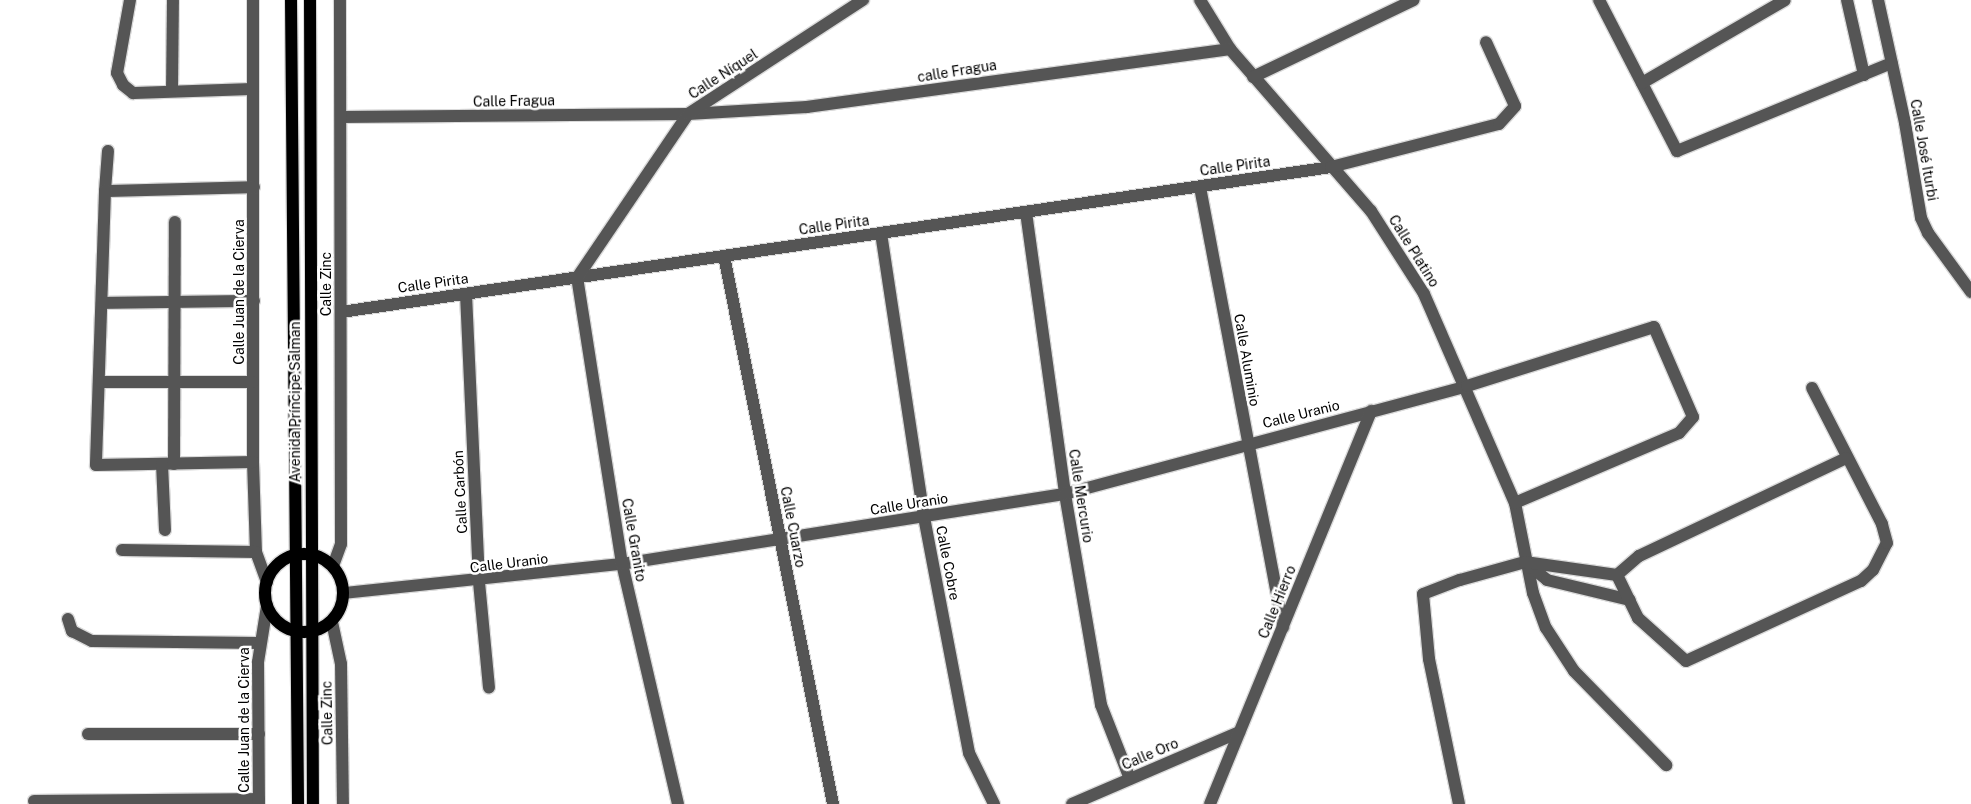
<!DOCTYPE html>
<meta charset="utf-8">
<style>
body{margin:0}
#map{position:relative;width:1971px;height:804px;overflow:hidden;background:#fff;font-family:"Public Sans",sans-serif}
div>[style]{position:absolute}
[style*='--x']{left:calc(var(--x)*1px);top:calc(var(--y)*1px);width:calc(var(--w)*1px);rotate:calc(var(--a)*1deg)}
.roads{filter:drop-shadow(1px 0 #dbdbdb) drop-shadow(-1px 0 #dbdbdb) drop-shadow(0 1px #dbdbdb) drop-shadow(0 -1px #dbdbdb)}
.minor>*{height:12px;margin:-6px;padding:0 6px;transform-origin:6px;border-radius:6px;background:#555}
.major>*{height:12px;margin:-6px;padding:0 6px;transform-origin:6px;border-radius:6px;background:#000}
.major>.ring{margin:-6px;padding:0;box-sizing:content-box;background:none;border:12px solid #000;border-radius:50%}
span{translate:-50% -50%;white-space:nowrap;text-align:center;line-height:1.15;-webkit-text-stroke:5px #fff;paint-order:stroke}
.street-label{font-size:14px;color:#000}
</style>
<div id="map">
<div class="roads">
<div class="minor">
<div style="--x:130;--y:0;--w:74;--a:100.1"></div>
<div style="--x:117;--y:73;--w:13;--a:63"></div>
<div style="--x:123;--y:85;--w:13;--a:39"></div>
<div style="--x:133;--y:93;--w:120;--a:-1.9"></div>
<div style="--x:253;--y:0;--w:462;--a:90"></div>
<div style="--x:253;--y:462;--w:90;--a:88.1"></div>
<div style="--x:256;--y:552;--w:32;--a:70"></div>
<div style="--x:1200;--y:0;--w:57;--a:58.5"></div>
<div style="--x:1230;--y:49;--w:215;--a:49"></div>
<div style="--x:1371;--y:211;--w:98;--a:57.4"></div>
<div style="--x:1424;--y:294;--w:228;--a:66.5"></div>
<div style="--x:1515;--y:503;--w:92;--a:78.7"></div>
<div style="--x:1533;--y:593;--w:37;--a:70"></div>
<div style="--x:1546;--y:628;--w:51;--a:56.9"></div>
<div style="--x:1574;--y:671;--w:132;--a:45.6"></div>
<div style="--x:1599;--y:0;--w:170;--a:62.7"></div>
<div style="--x:1677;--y:151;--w:232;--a:-22.3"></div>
<div style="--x:1847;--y:0;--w:77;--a:77.2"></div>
<div style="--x:1878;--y:0;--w:126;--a:77.6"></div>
<div style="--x:1905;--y:123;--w:96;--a:80.4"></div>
<div style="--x:1921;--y:218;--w:17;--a:65"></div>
<div style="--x:1928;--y:233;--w:73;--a:53.9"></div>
<div style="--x:1253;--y:77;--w:178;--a:-25.6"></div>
<div style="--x:1642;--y:83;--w:165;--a:-30.1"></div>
<div style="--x:172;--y:91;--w:91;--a:-89.4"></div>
<div style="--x:341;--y:117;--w:347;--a:-0.5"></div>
<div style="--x:688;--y:114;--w:119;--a:-3.4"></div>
<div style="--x:807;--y:107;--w:427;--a:-7.8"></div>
<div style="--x:108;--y:151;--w:40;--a:94.3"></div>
<div style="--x:105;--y:191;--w:149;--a:-1.5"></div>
<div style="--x:1200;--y:187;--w:448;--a:79.3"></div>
<div style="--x:105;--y:191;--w:274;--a:91.9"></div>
<div style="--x:96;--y:465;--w:157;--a:-1.1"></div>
<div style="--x:1026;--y:212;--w:285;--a:82.1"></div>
<div style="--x:1065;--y:494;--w:214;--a:80.3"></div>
<div style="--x:1101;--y:705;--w:79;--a:68.6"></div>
<div style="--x:881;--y:233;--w:287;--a:81.4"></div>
<div style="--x:924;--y:517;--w:240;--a:79.2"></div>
<div style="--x:969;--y:753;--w:57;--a:63.9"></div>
<div style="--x:724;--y:256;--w:559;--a:78.75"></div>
<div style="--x:466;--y:294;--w:288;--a:87.4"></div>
<div style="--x:479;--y:582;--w:106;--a:84.6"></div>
<div style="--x:103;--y:303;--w:151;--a:-0.8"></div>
<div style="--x:341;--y:312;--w:1001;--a:-8.33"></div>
<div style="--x:1331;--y:167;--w:173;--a:-14.4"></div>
<div style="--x:1499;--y:124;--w:24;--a:-48"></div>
<div style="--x:1515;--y:106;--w:70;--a:-114.4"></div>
<div style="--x:101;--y:382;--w:152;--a:0"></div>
<div style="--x:162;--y:464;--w:66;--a:87.4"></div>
<div style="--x:174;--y:464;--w:242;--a:-89.8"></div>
<div style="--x:122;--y:550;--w:134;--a:0.9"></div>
<div style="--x:1525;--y:562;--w:28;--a:39"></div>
<div style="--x:1547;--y:580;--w:85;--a:13.5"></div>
<div style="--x:333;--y:566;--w:23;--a:-70"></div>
<div style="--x:341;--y:544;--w:544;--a:-90.11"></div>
<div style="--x:1617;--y:575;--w:48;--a:64"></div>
<div style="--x:1638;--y:618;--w:64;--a:41.9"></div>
<div style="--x:1686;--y:661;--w:192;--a:-24.6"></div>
<div style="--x:1861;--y:581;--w:16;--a:-43"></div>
<div style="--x:1873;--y:570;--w:30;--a:-63"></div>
<div style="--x:1887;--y:543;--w:20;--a:-105"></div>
<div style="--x:1882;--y:524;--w:153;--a:-117.2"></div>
<div style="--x:1617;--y:575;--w:29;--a:-41"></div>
<div style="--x:1639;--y:556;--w:229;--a:-25.3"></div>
<div style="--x:344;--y:593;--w:280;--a:-6"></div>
<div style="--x:622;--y:564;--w:448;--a:-9"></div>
<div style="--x:1065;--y:494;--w:416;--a:-15"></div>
<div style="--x:1467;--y:386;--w:196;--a:-17.5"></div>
<div style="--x:1654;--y:327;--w:98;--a:66.6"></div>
<div style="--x:1693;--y:417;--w:21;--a:131"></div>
<div style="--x:1679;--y:433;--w:178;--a:156.9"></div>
<div style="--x:68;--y:619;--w:13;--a:72"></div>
<div style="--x:72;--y:631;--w:22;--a:27"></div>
<div style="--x:92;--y:641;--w:167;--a:0.7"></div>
<div style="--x:332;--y:622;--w:43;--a:77.9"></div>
<div style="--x:341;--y:664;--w:140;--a:89.2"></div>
<div style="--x:88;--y:734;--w:171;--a:0"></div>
<div style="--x:34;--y:801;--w:225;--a:-0.5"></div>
<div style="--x:259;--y:804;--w:142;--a:-90.4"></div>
<div style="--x:258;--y:662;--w:57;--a:-80.9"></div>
<div style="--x:678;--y:804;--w:246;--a:-103.1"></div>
<div style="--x:622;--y:564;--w:290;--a:-98.9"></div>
<div style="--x:577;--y:278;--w:198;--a:-55.9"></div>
<div style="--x:688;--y:114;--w:209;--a:-33.1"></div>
<div style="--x:1072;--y:804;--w:182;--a:-23.3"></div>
<div style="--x:1210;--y:804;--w:425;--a:-67.7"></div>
<div style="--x:1459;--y:804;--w:148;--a:-101.7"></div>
<div style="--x:1429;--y:659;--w:65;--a:-95.3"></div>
<div style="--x:1423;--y:594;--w:40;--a:-21"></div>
<div style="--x:1460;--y:580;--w:67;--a:-15.5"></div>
<div style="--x:1525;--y:562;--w:93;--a:8"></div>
</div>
<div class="major">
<div style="--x:291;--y:0;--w:804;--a:89.5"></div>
<div style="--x:310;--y:0;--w:804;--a:89.79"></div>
<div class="ring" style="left:265px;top:554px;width:66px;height:66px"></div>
</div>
</div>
<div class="street-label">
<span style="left:957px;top:71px;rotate:-9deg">calle Fragua</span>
<span style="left:723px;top:74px;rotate:-33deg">Calle Níquel</span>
<span style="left:514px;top:101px;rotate:-1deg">Calle Fragua</span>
<span style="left:1924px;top:150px;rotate:80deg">Calle José Iturbi</span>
<span style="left:1235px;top:166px;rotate:-8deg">Calle Pirita</span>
<span style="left:834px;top:225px;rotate:-8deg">Calle Pirita</span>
<span style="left:1414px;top:251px;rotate:58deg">Calle Platino</span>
<span style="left:433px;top:283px;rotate:-8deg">Calle Pirita</span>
<span style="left:326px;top:284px;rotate:-90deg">Calle Zinc</span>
<span style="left:239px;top:292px;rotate:-90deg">Calle Juan de la Cierva</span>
<span style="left:1247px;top:360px;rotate:80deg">Calle Aluminio</span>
<span style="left:295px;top:402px;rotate:-90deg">Avenida Príncipe Salman</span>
<span style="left:1301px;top:414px;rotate:-14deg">Calle Uranio</span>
<span style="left:460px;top:492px;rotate:-93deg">Calle Carbón</span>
<span style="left:1081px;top:496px;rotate:81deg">Calle Mercurio</span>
<span style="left:909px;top:504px;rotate:-9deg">Calle Uranio</span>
<span style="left:793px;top:527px;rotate:79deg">Calle Cuarzo</span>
<span style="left:634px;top:540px;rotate:80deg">Calle Granito</span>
<span style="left:509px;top:563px;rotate:-7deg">Calle Uranio</span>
<span style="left:948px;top:563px;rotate:79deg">Calle Cobre</span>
<span style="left:1277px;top:602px;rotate:-68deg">Calle Hierro</span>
<span style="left:327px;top:713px;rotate:-91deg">Calle Zinc</span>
<span style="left:244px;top:720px;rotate:-90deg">Calle Juan de la Cierva</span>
<span style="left:1150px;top:754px;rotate:-23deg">Calle Oro</span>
</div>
</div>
